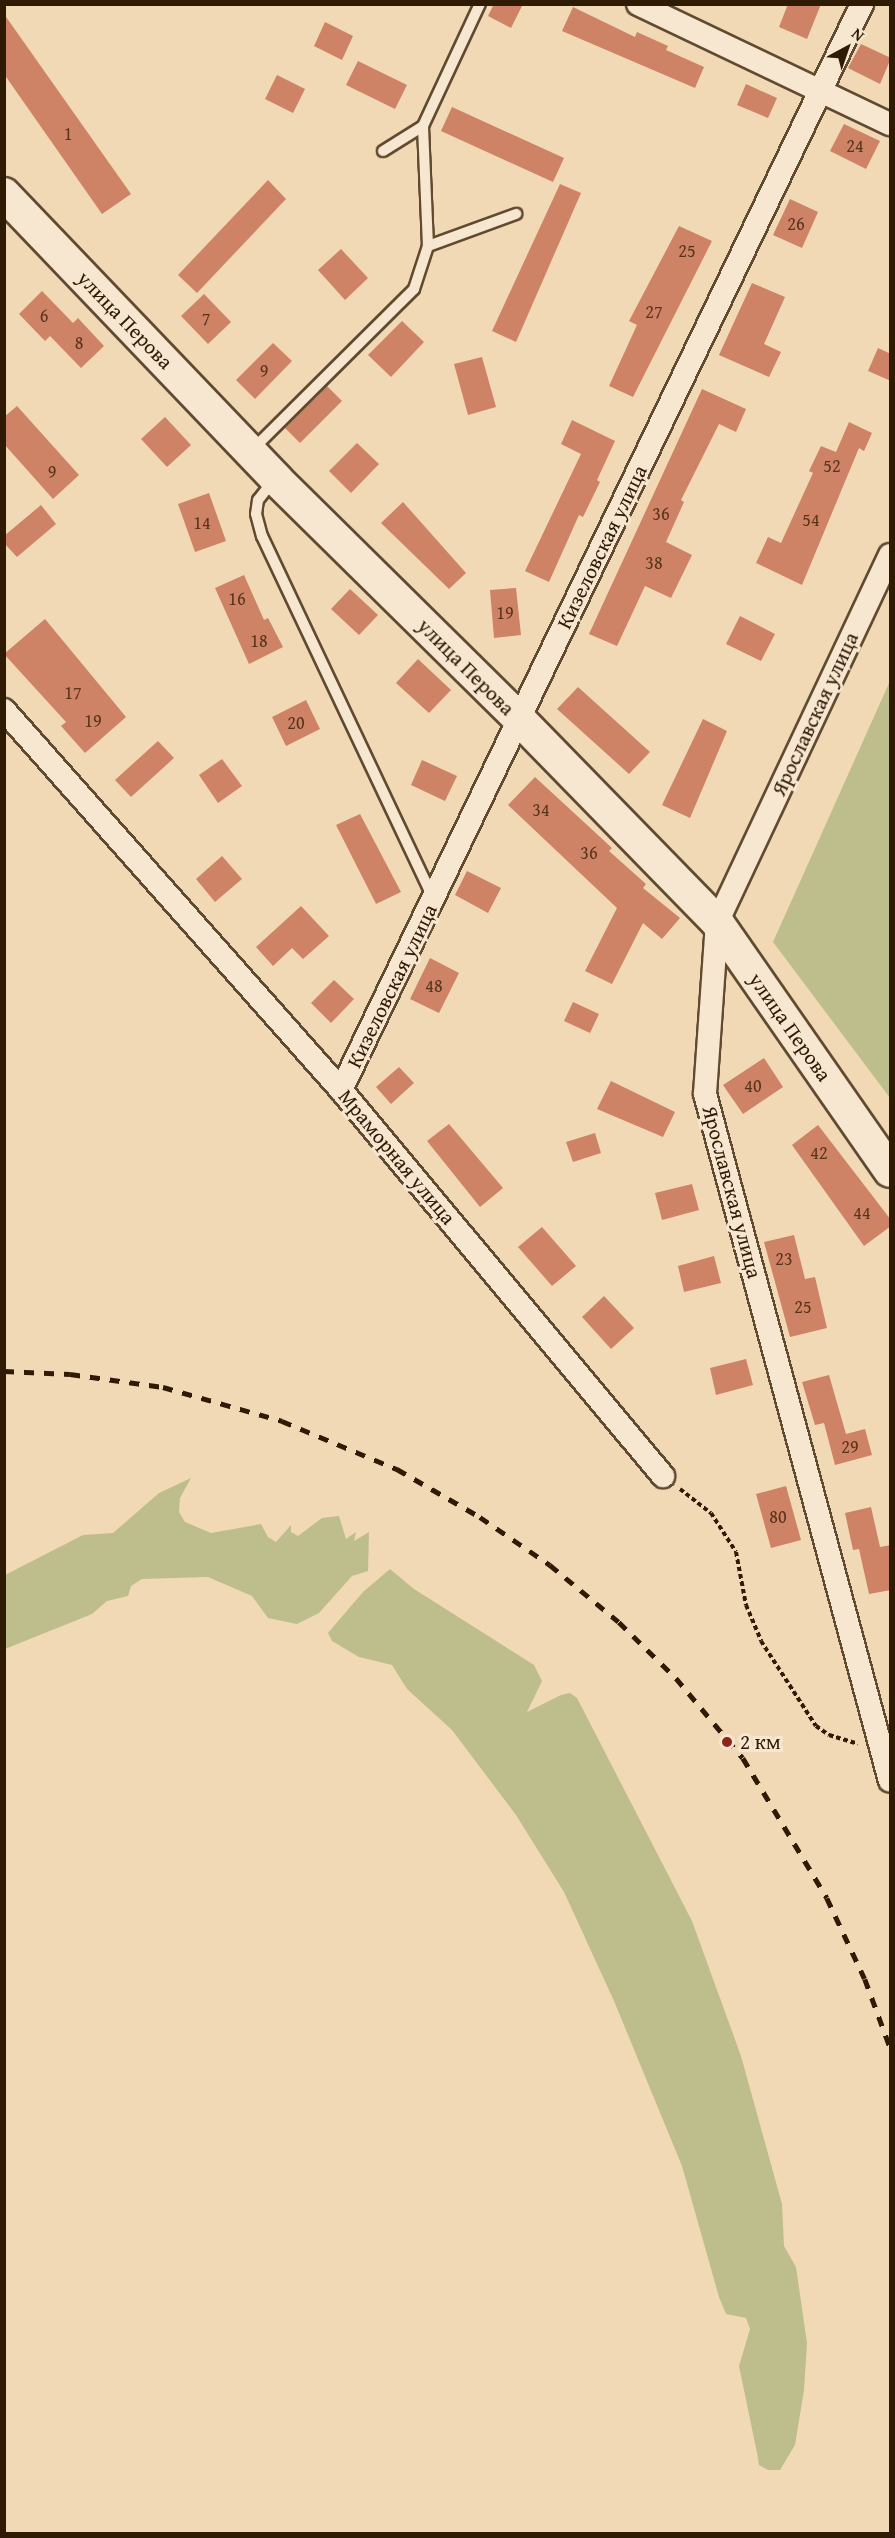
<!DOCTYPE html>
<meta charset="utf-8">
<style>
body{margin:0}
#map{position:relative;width:895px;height:2538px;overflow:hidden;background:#f2d9b6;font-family:"Gentium Book Plus",serif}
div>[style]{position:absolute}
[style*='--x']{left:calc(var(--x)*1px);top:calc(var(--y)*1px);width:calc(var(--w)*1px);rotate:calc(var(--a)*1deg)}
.green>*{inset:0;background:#bdbe8c}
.building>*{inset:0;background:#ce8266}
.path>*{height:4px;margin-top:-2px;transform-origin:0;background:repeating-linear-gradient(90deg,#2f1a03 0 4.5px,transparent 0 7.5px)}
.roads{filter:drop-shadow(2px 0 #604a30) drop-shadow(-2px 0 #604a30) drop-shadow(0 2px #604a30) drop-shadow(0 -2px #604a30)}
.lane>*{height:10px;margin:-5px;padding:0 5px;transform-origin:5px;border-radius:5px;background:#f7e6d0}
.street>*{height:22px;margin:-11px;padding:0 11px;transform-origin:11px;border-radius:11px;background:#f7e6d0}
.secondary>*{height:32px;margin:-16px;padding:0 16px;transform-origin:16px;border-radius:16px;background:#f7e6d0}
.rail>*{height:4.5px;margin-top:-2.25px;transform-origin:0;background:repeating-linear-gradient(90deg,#2f1a03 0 10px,transparent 0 20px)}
.dots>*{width:16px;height:16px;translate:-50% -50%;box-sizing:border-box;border:3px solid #f7e6d0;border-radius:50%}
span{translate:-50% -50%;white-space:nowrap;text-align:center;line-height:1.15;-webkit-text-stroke:6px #f7e6d0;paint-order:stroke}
.number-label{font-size:18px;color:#57341c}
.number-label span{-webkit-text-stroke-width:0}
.street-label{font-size:21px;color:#2f1a03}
.poi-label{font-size:21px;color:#2f1a03}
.left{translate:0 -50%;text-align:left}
.frame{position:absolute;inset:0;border:6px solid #2f1a03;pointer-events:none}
.north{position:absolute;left:817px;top:18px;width:60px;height:60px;-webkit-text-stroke:4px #f7e6d0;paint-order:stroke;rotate:40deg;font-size:16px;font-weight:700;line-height:24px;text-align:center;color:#2f1a03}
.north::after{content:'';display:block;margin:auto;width:21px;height:27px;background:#2f1a03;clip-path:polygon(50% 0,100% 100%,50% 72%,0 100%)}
</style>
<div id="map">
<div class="green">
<div style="clip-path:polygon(890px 681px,890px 1098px,773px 942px)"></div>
<div style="clip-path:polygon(191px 1478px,180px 1498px,179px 1512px,185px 1522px,211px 1533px,261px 1524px,268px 1537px,276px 1542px,291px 1525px,291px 1532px,298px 1536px,322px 1518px,339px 1516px,346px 1539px,356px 1532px,354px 1541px,369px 1532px,368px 1571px,352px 1576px,319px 1613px,297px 1624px,268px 1618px,252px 1596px,208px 1577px,142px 1579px,131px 1586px,128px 1596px,107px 1601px,92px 1614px,5px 1649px,5px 1575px,83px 1535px,113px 1533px,159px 1493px)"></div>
<div style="clip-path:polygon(390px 1569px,414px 1589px,534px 1665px,542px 1681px,527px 1712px,561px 1695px,570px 1693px,577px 1698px,692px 1921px,741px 2056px,782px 2204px,784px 2246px,796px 2267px,807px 2343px,804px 2390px,795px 2445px,780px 2470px,768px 2470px,759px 2465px,757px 2453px,739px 2366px,750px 2329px,746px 2318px,726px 2314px,719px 2297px,682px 2166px,614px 2001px,564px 1892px,516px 1815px,452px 1730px,407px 1689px,392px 1665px,359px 1657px,332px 1641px,328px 1633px,363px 1592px)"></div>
</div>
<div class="building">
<div style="clip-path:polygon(494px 4px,523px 4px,511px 28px,488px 16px)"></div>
<div style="clip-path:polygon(788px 4px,821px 4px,807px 39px,779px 27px)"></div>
<div style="clip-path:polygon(573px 7px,635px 37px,637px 32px,668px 46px,666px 50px,704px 67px,695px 88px,562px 31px)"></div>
<div style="clip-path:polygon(4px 14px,131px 194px,102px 214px,4px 74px)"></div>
<div style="clip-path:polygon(325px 22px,353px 36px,342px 60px,314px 46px)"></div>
<div style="clip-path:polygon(861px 44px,891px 58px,880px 84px,848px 68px)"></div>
<div style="clip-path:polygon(358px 61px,407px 85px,395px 109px,346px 85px)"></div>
<div style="clip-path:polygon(277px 75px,305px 89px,293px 113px,265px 99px)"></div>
<div style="clip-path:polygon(746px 84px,777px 98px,768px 118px,737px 105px)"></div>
<div style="clip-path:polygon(452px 107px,564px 158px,553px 182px,441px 131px)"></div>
<div style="clip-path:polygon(844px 124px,880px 141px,866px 169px,830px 151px)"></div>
<div style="clip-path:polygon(268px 180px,286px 199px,197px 293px,178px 275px)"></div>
<div style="clip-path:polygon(560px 184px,581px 193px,516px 342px,492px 331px)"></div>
<div style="clip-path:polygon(790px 199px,818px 212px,802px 248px,773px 235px)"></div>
<div style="clip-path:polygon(679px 226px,712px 241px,633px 397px,609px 386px,637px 325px,629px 321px)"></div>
<div style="clip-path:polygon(341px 249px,368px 278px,345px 300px,318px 270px)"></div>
<div style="clip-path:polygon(752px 283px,785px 297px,764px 344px,781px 352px,769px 377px,719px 355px)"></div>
<div style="clip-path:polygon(42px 291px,73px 323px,78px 318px,104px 346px,81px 368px,50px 336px,45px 341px,19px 314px)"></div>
<div style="clip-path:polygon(204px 294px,231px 322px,208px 344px,181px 316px)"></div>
<div style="clip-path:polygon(402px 321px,424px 342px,391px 377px,368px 355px)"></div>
<div style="clip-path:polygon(273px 343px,292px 361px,255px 399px,236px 380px)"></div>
<div style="clip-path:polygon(878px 348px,891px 354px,891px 381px,868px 371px)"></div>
<div style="clip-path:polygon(482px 357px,496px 407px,468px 415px,454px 364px)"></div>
<div style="clip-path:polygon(327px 386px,342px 401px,300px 443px,285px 428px)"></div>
<div style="clip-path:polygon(702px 389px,746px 409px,736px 432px,719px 424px,681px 500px,684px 502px,666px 542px,692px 555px,671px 598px,645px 586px,617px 646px,589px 634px)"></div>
<div style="clip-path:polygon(17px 406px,79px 475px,53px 499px,4px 444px,4px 417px)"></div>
<div style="clip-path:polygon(165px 417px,191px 445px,167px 467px,141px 439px)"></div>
<div style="clip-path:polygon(572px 420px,615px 441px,597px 480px,600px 482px,583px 517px,579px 515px,549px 582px,525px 571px,581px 454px,561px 444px)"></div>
<div style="clip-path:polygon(849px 422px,872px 433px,864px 451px,859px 448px,802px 585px,756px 563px,768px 537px,781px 543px,813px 473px,809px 471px,821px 446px,836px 452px)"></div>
<div style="clip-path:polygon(357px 443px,379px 464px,351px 493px,329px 471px)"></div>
<div style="clip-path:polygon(209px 493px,226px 541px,195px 552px,178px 504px)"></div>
<div style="clip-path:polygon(403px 502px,466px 573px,449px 589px,381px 523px)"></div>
<div style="clip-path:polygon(41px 505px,56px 524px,17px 557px,4px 543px,4px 536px)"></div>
<div style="clip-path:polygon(244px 575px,264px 620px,268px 618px,283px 647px,249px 664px,215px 588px)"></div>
<div style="clip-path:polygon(516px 588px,521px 635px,494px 638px,490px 590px)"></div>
<div style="clip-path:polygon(350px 589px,378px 615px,359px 635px,331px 609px)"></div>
<div style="clip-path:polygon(740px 616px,775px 634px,761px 661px,726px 644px)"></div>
<div style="clip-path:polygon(45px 619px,126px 717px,85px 753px,61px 726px,66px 722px,4px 654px)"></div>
<div style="clip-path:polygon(418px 659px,451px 690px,429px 713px,396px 683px)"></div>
<div style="clip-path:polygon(578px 687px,650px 752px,629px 774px,557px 709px)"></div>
<div style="clip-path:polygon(306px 700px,320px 729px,286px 746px,272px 717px)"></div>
<div style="clip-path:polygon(703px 719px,727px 731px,690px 818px,662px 805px)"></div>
<div style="clip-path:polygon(158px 741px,174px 758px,131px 797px,115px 780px)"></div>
<div style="clip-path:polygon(222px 759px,242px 786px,218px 803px,199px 775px)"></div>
<div style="clip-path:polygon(422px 760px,457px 776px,445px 801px,411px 785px)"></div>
<div style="clip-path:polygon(535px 777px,612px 848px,609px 851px,646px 884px,643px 888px,680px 918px,662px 939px,643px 923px,612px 984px,585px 971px,617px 908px,508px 805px)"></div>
<div style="clip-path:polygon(360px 814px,401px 892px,376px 904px,336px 825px)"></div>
<div style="clip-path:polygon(222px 856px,242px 879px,215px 902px,196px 879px)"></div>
<div style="clip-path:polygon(467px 871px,501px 888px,488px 913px,455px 895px)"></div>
<div style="clip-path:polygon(301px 906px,329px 936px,303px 959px,292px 948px,273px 966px,256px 947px)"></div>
<div style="clip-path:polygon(430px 958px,459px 973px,439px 1013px,410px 999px)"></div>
<div style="clip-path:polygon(334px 980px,354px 999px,331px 1023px,311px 1003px)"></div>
<div style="clip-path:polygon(573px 1002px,599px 1014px,590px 1033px,564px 1021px)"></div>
<div style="clip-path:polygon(764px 1058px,783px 1087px,743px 1114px,723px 1085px)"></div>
<div style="clip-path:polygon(399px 1067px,414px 1083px,391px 1104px,376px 1087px)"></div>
<div style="clip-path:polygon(611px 1081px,675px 1112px,663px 1137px,597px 1109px)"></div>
<div style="clip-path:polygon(449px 1124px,503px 1188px,480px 1207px,427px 1141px)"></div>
<div style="clip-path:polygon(818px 1125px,891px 1220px,891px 1226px,864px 1246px,792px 1145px)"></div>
<div style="clip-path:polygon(595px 1133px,601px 1153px,573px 1162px,566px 1142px)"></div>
<div style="clip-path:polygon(692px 1184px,699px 1210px,662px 1220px,655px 1193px)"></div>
<div style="clip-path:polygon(542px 1227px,576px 1266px,552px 1286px,518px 1247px)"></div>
<div style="clip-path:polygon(794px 1235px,805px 1279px,815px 1277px,827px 1328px,790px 1337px,764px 1242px)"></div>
<div style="clip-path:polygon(714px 1256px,721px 1283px,684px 1292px,678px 1266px)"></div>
<div style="clip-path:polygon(604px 1296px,634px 1328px,611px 1349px,582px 1317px)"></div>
<div style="clip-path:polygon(746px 1359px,753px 1385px,716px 1395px,710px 1368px)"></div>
<div style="clip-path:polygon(829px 1375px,846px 1434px,865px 1429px,872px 1455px,835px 1465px,824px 1423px,815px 1425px,802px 1382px)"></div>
<div style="clip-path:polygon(786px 1486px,801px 1540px,771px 1548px,756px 1494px)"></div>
<div style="clip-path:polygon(871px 1507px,880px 1547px,891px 1545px,891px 1590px,869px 1594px,859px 1549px,853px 1550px,845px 1513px)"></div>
</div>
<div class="path">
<div style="--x:680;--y:1489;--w:39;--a:38"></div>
<div style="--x:711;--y:1513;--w:46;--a:57.3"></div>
<div style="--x:736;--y:1552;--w:54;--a:79.3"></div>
<div style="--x:746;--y:1605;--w:39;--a:67"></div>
<div style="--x:761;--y:1641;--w:101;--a:57.1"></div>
<div style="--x:816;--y:1726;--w:16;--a:35"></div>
<div style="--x:829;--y:1735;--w:30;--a:17"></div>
</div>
<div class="roads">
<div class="lane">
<div style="--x:383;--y:151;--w:47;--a:-32"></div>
<div style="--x:428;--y:246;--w:94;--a:-20"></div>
<div style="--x:253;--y:449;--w:227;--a:-44.8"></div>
<div style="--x:414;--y:289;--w:45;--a:-72"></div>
<div style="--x:428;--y:246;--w:120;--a:-92.4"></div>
<div style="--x:423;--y:126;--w:135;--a:-65"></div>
<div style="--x:273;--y:481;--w:24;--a:128"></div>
<div style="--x:258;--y:500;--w:14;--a:98"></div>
<div style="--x:256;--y:514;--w:23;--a:75"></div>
<div style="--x:262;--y:536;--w:400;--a:64.7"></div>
</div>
<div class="street">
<div style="--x:638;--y:4;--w:279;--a:25.5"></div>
<div style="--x:890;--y:555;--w:406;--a:115.2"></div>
<div style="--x:717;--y:922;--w:172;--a:94"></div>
<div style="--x:705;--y:1094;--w:711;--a:74.93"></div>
<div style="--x:4;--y:710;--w:508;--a:48.43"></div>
<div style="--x:341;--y:1090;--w:503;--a:50.17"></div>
<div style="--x:341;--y:1090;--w:1205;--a:-64.37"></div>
</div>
<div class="secondary">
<div style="--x:4;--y:194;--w:394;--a:46.3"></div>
<div style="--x:276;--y:479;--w:342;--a:44.6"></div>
<div style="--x:519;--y:719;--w:284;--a:45.7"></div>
<div style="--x:717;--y:922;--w:303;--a:55.2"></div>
</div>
</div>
<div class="rail">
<div style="--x:4;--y:1371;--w:66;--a:2.6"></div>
<div style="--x:70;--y:1374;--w:94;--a:8"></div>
<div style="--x:163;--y:1387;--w:124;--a:15.9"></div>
<div style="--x:282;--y:1421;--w:125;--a:22.7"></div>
<div style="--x:397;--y:1469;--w:96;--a:30"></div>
<div style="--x:480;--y:1517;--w:85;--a:34.4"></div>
<div style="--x:550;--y:1565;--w:89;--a:39.6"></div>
<div style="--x:619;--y:1622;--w:80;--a:44.5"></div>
<div style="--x:676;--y:1678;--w:104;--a:50.1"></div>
<div style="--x:743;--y:1758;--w:163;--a:59"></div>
<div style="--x:827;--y:1898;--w:89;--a:64.9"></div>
<div style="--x:865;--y:1979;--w:72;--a:69.8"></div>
</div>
<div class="dots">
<div style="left:727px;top:1742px;background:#8f2418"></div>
</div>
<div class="number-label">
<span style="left:68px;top:134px">1</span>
<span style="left:855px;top:146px">24</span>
<span style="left:796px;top:224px">26</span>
<span style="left:687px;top:251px">25</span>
<span style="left:654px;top:312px">27</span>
<span style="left:44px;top:316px">6</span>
<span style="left:206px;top:319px">7</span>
<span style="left:79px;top:343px">8</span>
<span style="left:264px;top:371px">9</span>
<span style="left:832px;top:466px">52</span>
<span style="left:52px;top:472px">9</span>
<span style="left:661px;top:514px">36</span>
<span style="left:811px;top:520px">54</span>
<span style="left:202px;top:523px">14</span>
<span style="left:654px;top:563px">38</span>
<span style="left:237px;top:599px">16</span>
<span style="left:505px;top:613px">19</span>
<span style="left:259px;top:641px">18</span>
<span style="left:73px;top:693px">17</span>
<span style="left:93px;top:721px">19</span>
<span style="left:296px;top:723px">20</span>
<span style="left:541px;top:810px">34</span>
<span style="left:589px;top:853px">36</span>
<span style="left:434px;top:986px">48</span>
<span style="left:753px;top:1086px">40</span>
<span style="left:819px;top:1153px">42</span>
<span style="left:862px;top:1213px">44</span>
<span style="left:784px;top:1259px">23</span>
<span style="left:803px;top:1307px">25</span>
<span style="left:850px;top:1447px">29</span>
<span style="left:778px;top:1517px">80</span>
</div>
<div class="street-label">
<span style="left:125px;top:320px;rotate:46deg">улица Перова</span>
<span style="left:602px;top:547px;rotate:-64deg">Кизеловская улица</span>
<span style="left:466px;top:667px;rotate:45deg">улица Перова</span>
<span style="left:815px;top:714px;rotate:-65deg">Ярославская улица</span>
<span style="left:392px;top:986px;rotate:-64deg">Кизеловская улица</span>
<span style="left:790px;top:1027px;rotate:55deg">улица Перова</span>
<span style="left:397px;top:1157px;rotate:50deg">Мраморная улица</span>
<span style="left:732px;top:1192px;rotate:75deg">Ярославская улица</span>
</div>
<div class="poi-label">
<span class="left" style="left:740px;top:1742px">2 км</span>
</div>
<div class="frame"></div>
<div class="north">N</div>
</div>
